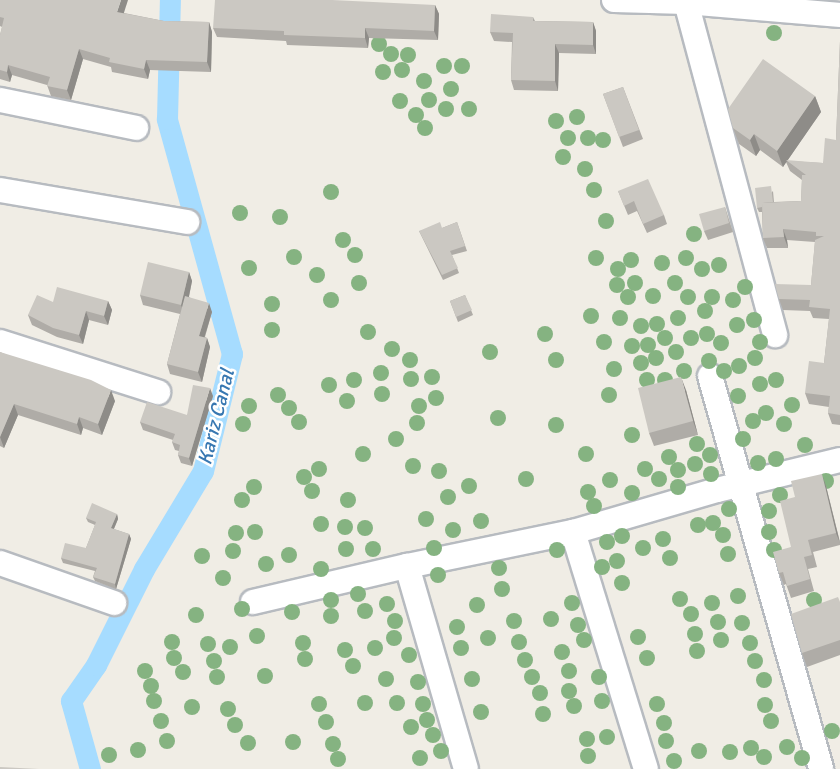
<!DOCTYPE html>
<style>
body{margin:0}
#map{position:relative;width:840px;height:769px;overflow:hidden;background:#f0ede5;font-family:Signika,sans-serif}
div>[style]{position:absolute}
[style*='--x']{left:calc(var(--x)*1px);top:calc(var(--y)*1px);width:calc(var(--w)*1px);rotate:calc(var(--a)*1deg)}
.canal>*{height:21px;margin:-10.5px;padding:0 10.5px;transform-origin:10.5px;border-radius:10.5px;background:#a6dcff}
.roads{filter:drop-shadow(2px 0 #b7bbc0) drop-shadow(-2px 0 #b7bbc0) drop-shadow(0 2px #b7bbc0) drop-shadow(0 -2px #b7bbc0)}
.minor>*{height:24px;margin:-12px;padding:0 12px;transform-origin:12px;border-radius:12px;background:#fff}
.trees>*{width:16px;height:16px;margin:-8px;border-radius:50%;background:#85b381}
.wall>*{inset:0;background:#afaca7}
.shaded-wall>*{inset:0;background:#8e8c88}
.building>*{inset:0;background:#cbc8c2}
span{translate:-50% -50%;white-space:nowrap;text-align:center;line-height:1.15;-webkit-text-stroke:5px #fff;paint-order:stroke}
.water-label{font-size:20px;color:#3777b1;font-style:italic}
</style>
<div id="map">
<div class="canal">
<div style="--x:90;--y:769;--w:71;--a:-105.6"></div>
<div style="--x:71;--y:701;--w:44;--a:-55.2"></div>
<div style="--x:96;--y:665;--w:107;--a:-63.4"></div>
<div style="--x:144;--y:569;--w:114;--a:-59"></div>
<div style="--x:203;--y:471;--w:121;--a:-76.1"></div>
<div style="--x:232;--y:354;--w:244;--a:-105.5"></div>
<div style="--x:167;--y:119;--w:119;--a:-88.6"></div>
</div>
<div class="roads">
<div class="minor">
<div style="--x:614;--y:0;--w:72;--a:1.6"></div>
<div style="--x:686;--y:2;--w:155;--a:4.8"></div>
<div style="--x:686;--y:2;--w:345;--a:75"></div>
<div style="--x:0;--y:100;--w:139;--a:11.6"></div>
<div style="--x:0;--y:190;--w:190;--a:9.7"></div>
<div style="--x:0;--y:342;--w:166;--a:17.6"></div>
<div style="--x:710;--y:376;--w:408;--a:74.2"></div>
<div style="--x:573;--y:532;--w:248;--a:72.9"></div>
<div style="--x:0;--y:563;--w:121;--a:19.3"></div>
<div style="--x:407;--y:566;--w:211;--a:73.8"></div>
<div style="--x:253;--y:602;--w:158;--a:-13.2"></div>
<div style="--x:407;--y:566;--w:169;--a:-11.6"></div>
<div style="--x:573;--y:532;--w:150;--a:-16.3"></div>
<div style="--x:717;--y:490;--w:127;--a:-13.7"></div>
</div>
</div>
<div class="trees">
<div style="left:774px;top:33px"></div>
<div style="left:379px;top:44px"></div>
<div style="left:391px;top:54px"></div>
<div style="left:408px;top:55px"></div>
<div style="left:444px;top:66px"></div>
<div style="left:462px;top:66px"></div>
<div style="left:402px;top:70px"></div>
<div style="left:383px;top:72px"></div>
<div style="left:424px;top:81px"></div>
<div style="left:451px;top:89px"></div>
<div style="left:429px;top:100px"></div>
<div style="left:400px;top:101px"></div>
<div style="left:446px;top:109px"></div>
<div style="left:469px;top:109px"></div>
<div style="left:416px;top:115px"></div>
<div style="left:577px;top:117px"></div>
<div style="left:556px;top:121px"></div>
<div style="left:425px;top:128px"></div>
<div style="left:568px;top:138px"></div>
<div style="left:588px;top:138px"></div>
<div style="left:603px;top:140px"></div>
<div style="left:563px;top:157px"></div>
<div style="left:585px;top:169px"></div>
<div style="left:594px;top:190px"></div>
<div style="left:331px;top:192px"></div>
<div style="left:240px;top:213px"></div>
<div style="left:280px;top:217px"></div>
<div style="left:606px;top:221px"></div>
<div style="left:694px;top:234px"></div>
<div style="left:343px;top:240px"></div>
<div style="left:355px;top:255px"></div>
<div style="left:294px;top:257px"></div>
<div style="left:596px;top:258px"></div>
<div style="left:686px;top:258px"></div>
<div style="left:631px;top:260px"></div>
<div style="left:662px;top:263px"></div>
<div style="left:719px;top:265px"></div>
<div style="left:249px;top:268px"></div>
<div style="left:618px;top:269px"></div>
<div style="left:702px;top:269px"></div>
<div style="left:317px;top:275px"></div>
<div style="left:359px;top:283px"></div>
<div style="left:635px;top:283px"></div>
<div style="left:675px;top:283px"></div>
<div style="left:617px;top:285px"></div>
<div style="left:745px;top:287px"></div>
<div style="left:653px;top:296px"></div>
<div style="left:628px;top:297px"></div>
<div style="left:688px;top:297px"></div>
<div style="left:712px;top:297px"></div>
<div style="left:331px;top:300px"></div>
<div style="left:733px;top:300px"></div>
<div style="left:272px;top:304px"></div>
<div style="left:705px;top:311px"></div>
<div style="left:591px;top:316px"></div>
<div style="left:620px;top:318px"></div>
<div style="left:678px;top:318px"></div>
<div style="left:754px;top:320px"></div>
<div style="left:657px;top:324px"></div>
<div style="left:737px;top:325px"></div>
<div style="left:641px;top:326px"></div>
<div style="left:272px;top:330px"></div>
<div style="left:368px;top:332px"></div>
<div style="left:545px;top:334px"></div>
<div style="left:707px;top:334px"></div>
<div style="left:665px;top:338px"></div>
<div style="left:691px;top:338px"></div>
<div style="left:604px;top:342px"></div>
<div style="left:760px;top:342px"></div>
<div style="left:721px;top:343px"></div>
<div style="left:648px;top:345px"></div>
<div style="left:632px;top:346px"></div>
<div style="left:392px;top:349px"></div>
<div style="left:490px;top:352px"></div>
<div style="left:676px;top:352px"></div>
<div style="left:656px;top:358px"></div>
<div style="left:755px;top:358px"></div>
<div style="left:410px;top:360px"></div>
<div style="left:556px;top:360px"></div>
<div style="left:709px;top:361px"></div>
<div style="left:641px;top:363px"></div>
<div style="left:739px;top:366px"></div>
<div style="left:614px;top:369px"></div>
<div style="left:684px;top:371px"></div>
<div style="left:724px;top:371px"></div>
<div style="left:381px;top:373px"></div>
<div style="left:432px;top:377px"></div>
<div style="left:411px;top:379px"></div>
<div style="left:354px;top:380px"></div>
<div style="left:647px;top:380px"></div>
<div style="left:665px;top:380px"></div>
<div style="left:776px;top:380px"></div>
<div style="left:760px;top:384px"></div>
<div style="left:329px;top:385px"></div>
<div style="left:382px;top:394px"></div>
<div style="left:278px;top:395px"></div>
<div style="left:609px;top:395px"></div>
<div style="left:738px;top:396px"></div>
<div style="left:436px;top:398px"></div>
<div style="left:347px;top:401px"></div>
<div style="left:792px;top:405px"></div>
<div style="left:249px;top:406px"></div>
<div style="left:419px;top:406px"></div>
<div style="left:289px;top:408px"></div>
<div style="left:766px;top:413px"></div>
<div style="left:498px;top:418px"></div>
<div style="left:753px;top:421px"></div>
<div style="left:299px;top:422px"></div>
<div style="left:417px;top:423px"></div>
<div style="left:243px;top:424px"></div>
<div style="left:784px;top:424px"></div>
<div style="left:556px;top:425px"></div>
<div style="left:632px;top:435px"></div>
<div style="left:396px;top:439px"></div>
<div style="left:743px;top:439px"></div>
<div style="left:697px;top:444px"></div>
<div style="left:805px;top:445px"></div>
<div style="left:363px;top:454px"></div>
<div style="left:586px;top:454px"></div>
<div style="left:710px;top:455px"></div>
<div style="left:669px;top:457px"></div>
<div style="left:776px;top:459px"></div>
<div style="left:758px;top:463px"></div>
<div style="left:695px;top:464px"></div>
<div style="left:413px;top:466px"></div>
<div style="left:319px;top:469px"></div>
<div style="left:645px;top:469px"></div>
<div style="left:678px;top:470px"></div>
<div style="left:439px;top:471px"></div>
<div style="left:711px;top:474px"></div>
<div style="left:304px;top:477px"></div>
<div style="left:526px;top:479px"></div>
<div style="left:659px;top:479px"></div>
<div style="left:610px;top:480px"></div>
<div style="left:826px;top:481px"></div>
<div style="left:469px;top:486px"></div>
<div style="left:254px;top:487px"></div>
<div style="left:678px;top:487px"></div>
<div style="left:312px;top:491px"></div>
<div style="left:588px;top:492px"></div>
<div style="left:632px;top:493px"></div>
<div style="left:780px;top:495px"></div>
<div style="left:448px;top:497px"></div>
<div style="left:242px;top:500px"></div>
<div style="left:348px;top:500px"></div>
<div style="left:594px;top:506px"></div>
<div style="left:729px;top:509px"></div>
<div style="left:769px;top:511px"></div>
<div style="left:426px;top:519px"></div>
<div style="left:481px;top:521px"></div>
<div style="left:713px;top:523px"></div>
<div style="left:321px;top:524px"></div>
<div style="left:698px;top:525px"></div>
<div style="left:345px;top:527px"></div>
<div style="left:365px;top:528px"></div>
<div style="left:453px;top:530px"></div>
<div style="left:255px;top:532px"></div>
<div style="left:769px;top:532px"></div>
<div style="left:236px;top:533px"></div>
<div style="left:723px;top:535px"></div>
<div style="left:622px;top:536px"></div>
<div style="left:663px;top:539px"></div>
<div style="left:607px;top:542px"></div>
<div style="left:434px;top:548px"></div>
<div style="left:643px;top:548px"></div>
<div style="left:346px;top:549px"></div>
<div style="left:373px;top:549px"></div>
<div style="left:557px;top:550px"></div>
<div style="left:774px;top:550px"></div>
<div style="left:233px;top:551px"></div>
<div style="left:728px;top:554px"></div>
<div style="left:289px;top:555px"></div>
<div style="left:202px;top:556px"></div>
<div style="left:670px;top:558px"></div>
<div style="left:617px;top:561px"></div>
<div style="left:266px;top:564px"></div>
<div style="left:602px;top:567px"></div>
<div style="left:499px;top:568px"></div>
<div style="left:321px;top:569px"></div>
<div style="left:438px;top:575px"></div>
<div style="left:223px;top:578px"></div>
<div style="left:622px;top:583px"></div>
<div style="left:502px;top:589px"></div>
<div style="left:358px;top:594px"></div>
<div style="left:738px;top:596px"></div>
<div style="left:680px;top:599px"></div>
<div style="left:331px;top:600px"></div>
<div style="left:814px;top:600px"></div>
<div style="left:572px;top:603px"></div>
<div style="left:712px;top:603px"></div>
<div style="left:387px;top:604px"></div>
<div style="left:477px;top:605px"></div>
<div style="left:242px;top:609px"></div>
<div style="left:365px;top:611px"></div>
<div style="left:292px;top:612px"></div>
<div style="left:691px;top:614px"></div>
<div style="left:196px;top:615px"></div>
<div style="left:331px;top:616px"></div>
<div style="left:551px;top:619px"></div>
<div style="left:395px;top:621px"></div>
<div style="left:514px;top:621px"></div>
<div style="left:718px;top:622px"></div>
<div style="left:742px;top:623px"></div>
<div style="left:578px;top:625px"></div>
<div style="left:457px;top:627px"></div>
<div style="left:695px;top:634px"></div>
<div style="left:257px;top:636px"></div>
<div style="left:638px;top:637px"></div>
<div style="left:394px;top:638px"></div>
<div style="left:488px;top:638px"></div>
<div style="left:584px;top:640px"></div>
<div style="left:721px;top:640px"></div>
<div style="left:172px;top:642px"></div>
<div style="left:519px;top:642px"></div>
<div style="left:303px;top:643px"></div>
<div style="left:750px;top:643px"></div>
<div style="left:208px;top:644px"></div>
<div style="left:230px;top:647px"></div>
<div style="left:375px;top:648px"></div>
<div style="left:461px;top:648px"></div>
<div style="left:345px;top:650px"></div>
<div style="left:697px;top:651px"></div>
<div style="left:562px;top:652px"></div>
<div style="left:409px;top:655px"></div>
<div style="left:174px;top:658px"></div>
<div style="left:647px;top:658px"></div>
<div style="left:305px;top:659px"></div>
<div style="left:525px;top:660px"></div>
<div style="left:214px;top:661px"></div>
<div style="left:755px;top:661px"></div>
<div style="left:353px;top:666px"></div>
<div style="left:145px;top:671px"></div>
<div style="left:569px;top:671px"></div>
<div style="left:183px;top:672px"></div>
<div style="left:265px;top:676px"></div>
<div style="left:217px;top:677px"></div>
<div style="left:532px;top:677px"></div>
<div style="left:599px;top:677px"></div>
<div style="left:386px;top:679px"></div>
<div style="left:472px;top:679px"></div>
<div style="left:764px;top:680px"></div>
<div style="left:418px;top:682px"></div>
<div style="left:151px;top:686px"></div>
<div style="left:569px;top:691px"></div>
<div style="left:540px;top:693px"></div>
<div style="left:154px;top:701px"></div>
<div style="left:602px;top:701px"></div>
<div style="left:365px;top:703px"></div>
<div style="left:397px;top:703px"></div>
<div style="left:319px;top:704px"></div>
<div style="left:423px;top:704px"></div>
<div style="left:657px;top:704px"></div>
<div style="left:765px;top:705px"></div>
<div style="left:574px;top:706px"></div>
<div style="left:192px;top:707px"></div>
<div style="left:228px;top:709px"></div>
<div style="left:481px;top:712px"></div>
<div style="left:543px;top:714px"></div>
<div style="left:427px;top:720px"></div>
<div style="left:161px;top:721px"></div>
<div style="left:771px;top:721px"></div>
<div style="left:326px;top:722px"></div>
<div style="left:664px;top:723px"></div>
<div style="left:235px;top:725px"></div>
<div style="left:411px;top:727px"></div>
<div style="left:832px;top:731px"></div>
<div style="left:433px;top:735px"></div>
<div style="left:607px;top:737px"></div>
<div style="left:587px;top:739px"></div>
<div style="left:167px;top:741px"></div>
<div style="left:666px;top:741px"></div>
<div style="left:293px;top:742px"></div>
<div style="left:248px;top:743px"></div>
<div style="left:333px;top:744px"></div>
<div style="left:787px;top:747px"></div>
<div style="left:751px;top:748px"></div>
<div style="left:138px;top:750px"></div>
<div style="left:441px;top:751px"></div>
<div style="left:699px;top:751px"></div>
<div style="left:730px;top:752px"></div>
<div style="left:109px;top:755px"></div>
<div style="left:588px;top:756px"></div>
<div style="left:764px;top:757px"></div>
<div style="left:420px;top:758px"></div>
<div style="left:802px;top:758px"></div>
<div style="left:338px;top:759px"></div>
<div style="left:674px;top:761px"></div>
</div>
<div class="wall">
<div style="clip-path:polygon(0 0,124px 13px,164px 21px,209px 22px,212px 32px,211px 72px,150px 70px,148px 79px,112px 72px,111px 67px,83px 59px,71px 100px,51px 96px,47px 85px,12px 75px,10px 82px,0 79px,0 35px,2px 27px,0 26px)"></div>
<div style="clip-path:polygon(435px 5px,439px 14px,438px 40px,369px 38px,368px 48px,287px 45px,286px 41px,217px 37px,213px 28px)"></div>
<div style="clip-path:polygon(533px 17px,535px 21px,593px 22px,596px 31px,596px 54px,559px 53px,558px 91px,514px 90px,511px 80px,512px 42px,494px 41px,490px 32px)"></div>
<div style="clip-path:polygon(840px 41px,840px 425px,832px 424px,828px 413px,829px 407px,809px 404px,805px 393px,824px 363px,829px 319px,813px 318px,810px 311px,783px 310px,779px 299px,811px 285px,815px 242px,787px 240px,788px 248px,767px 248px,763px 238px,762px 212px,759px 212px,757px 208px,773px 191px,774px 202px,801px 201px,802px 180px,790px 171px,786px 162px,783px 167px,760px 150px,756px 156px,739px 144px,733px 128px,815px 96px,821px 112px,787px 161px,823px 163px,836px 140px)"></div>
<div style="clip-path:polygon(623px 87px,643px 139px,623px 147px,603px 94px)"></div>
<div style="clip-path:polygon(618px 191px,664px 215px,667px 224px,647px 233px,637px 211px,628px 215px)"></div>
<div style="clip-path:polygon(725px 207px,733px 232px,708px 240px,704px 231px)"></div>
<div style="clip-path:polygon(457px 222px,467px 251px,452px 255px,459px 273px,443px 280px,419px 231px,442px 228px)"></div>
<div style="clip-path:polygon(189px 272px,192px 281px,189px 297px,212px 312px,205px 337px,207px 338px,210px 347px,202px 382px,170px 374px,167px 364px,180px 314px,143px 305px,140px 295px)"></div>
<div style="clip-path:polygon(465px 295px,473px 315px,458px 322px,450px 301px)"></div>
<div style="clip-path:polygon(108px 301px,112px 310px,108px 325px,89px 320px,83px 344px,57px 337px,32px 325px,28px 315px,53px 302px)"></div>
<div style="clip-path:polygon(0 352px,115px 401px,102px 435px,83px 428px,81px 435px,18px 415px,4px 448px,0 446px)"></div>
<div style="clip-path:polygon(686px 390px,698px 435px,654px 446px,649px 433px)"></div>
<div style="clip-path:polygon(213px 396px,192px 466px,181px 463px,178px 455px,179px 451px,175px 450px,172px 442px,173px 440px,143px 430px,140px 422px,187px 415px)"></div>
<div style="clip-path:polygon(826px 486px,840px 542px,840px 545px,813px 552px,817px 567px,808px 569px,814px 591px,791px 598px,786px 584px,784px 585px,779px 573px,791px 547px,795px 497px)"></div>
<div style="clip-path:polygon(117px 514px,118px 519px,114px 529px,129px 534px,131px 539px,116px 589px,95px 581px,93px 577px,95px 571px,63px 563px,61px 558px,86px 548px,95px 525px,88px 522px,86px 518px)"></div>
<div style="clip-path:polygon(840px 602px,840px 655px,807px 667px,802px 653px)"></div>
</div>
<div class="shaded-wall">
<div style="clip-path:polygon(121px 0,128px 0,121px 22px,117px 12px)"></div>
<div style="clip-path:polygon(435px 5px,439px 14px,438px 40px,434px 31px)"></div>
<div style="clip-path:polygon(209px 22px,212px 32px,211px 72px,207px 62px)"></div>
<div style="clip-path:polygon(593px 22px,596px 31px,596px 54px,593px 45px)"></div>
<div style="clip-path:polygon(365px 28px,369px 38px,368px 48px,365px 38px)"></div>
<div style="clip-path:polygon(555px 44px,559px 53px,558px 91px,555px 81px)"></div>
<div style="clip-path:polygon(79px 49px,83px 59px,71px 100px,67px 90px)"></div>
<div style="clip-path:polygon(146px 60px,150px 70px,148px 79px,144px 69px)"></div>
<div style="clip-path:polygon(8px 65px,12px 75px,10px 82px,7px 72px)"></div>
<div style="clip-path:polygon(815px 96px,821px 112px,783px 167px,777px 151px)"></div>
<div style="clip-path:polygon(754px 134px,760px 150px,756px 156px,750px 140px)"></div>
<div style="clip-path:polygon(783px 229px,787px 240px,788px 248px,784px 237px)"></div>
<div style="clip-path:polygon(189px 272px,192px 281px,185px 315px,181px 305px)"></div>
<div style="clip-path:polygon(108px 301px,112px 310px,108px 325px,104px 316px)"></div>
<div style="clip-path:polygon(209px 303px,212px 312px,202px 345px,199px 336px)"></div>
<div style="clip-path:polygon(86px 311px,89px 320px,83px 344px,79px 335px)"></div>
<div style="clip-path:polygon(207px 338px,210px 347px,202px 382px,198px 372px)"></div>
<div style="clip-path:polygon(681px 377px,686px 390px,698px 435px,693px 421px)"></div>
<div style="clip-path:polygon(210px 388px,213px 396px,192px 466px,189px 458px)"></div>
<div style="clip-path:polygon(111px 390px,115px 401px,102px 435px,98px 424px)"></div>
<div style="clip-path:polygon(14px 404px,18px 415px,4px 448px,0 437px)"></div>
<div style="clip-path:polygon(79px 417px,83px 428px,81px 435px,77px 424px)"></div>
<div style="clip-path:polygon(822px 474px,826px 486px,840px 543px,836px 533px)"></div>
<div style="clip-path:polygon(117px 514px,118px 519px,112px 533px,111px 528px)"></div>
<div style="clip-path:polygon(129px 534px,131px 539px,116px 589px,115px 584px)"></div>
</div>
<div class="building">
<div style="clip-path:polygon(0 0,121px 0,117px 12px,164px 21px,209px 22px,207px 62px,146px 60px,144px 69px,109px 62px,110px 58px,79px 49px,67px 90px,47px 86px,50px 77px,8px 65px,7px 72px,0 70px,0 35px,4px 18px,0 17px)"></div>
<div style="clip-path:polygon(215px 0,332px 0,435px 5px,434px 31px,365px 28px,365px 38px,284px 35px,284px 31px,213px 28px)"></div>
<div style="clip-path:polygon(491px 14px,533px 17px,533px 21px,593px 22px,593px 45px,555px 44px,555px 81px,511px 80px,513px 33px,490px 32px)"></div>
<div style="clip-path:polygon(840px 41px,840px 415px,828px 413px,830px 396px,805px 393px,809px 361px,824px 363px,830px 309px,809px 307px,810px 300px,779px 299px,775px 284px,811px 285px,815px 240px,824px 236px,816px 236px,816px 232px,783px 229px,784px 237px,763px 238px,762px 203px,801px 201px,802px 175px,806px 175px,786px 160px,823px 163px,825px 138px,836px 140px)"></div>
<div style="clip-path:polygon(763px 59px,815px 96px,777px 151px,754px 134px,750px 140px,733px 128px,728px 109px)"></div>
<div style="clip-path:polygon(623px 87px,639px 130px,619px 137px,603px 94px)"></div>
<div style="clip-path:polygon(648px 179px,664px 215px,643px 224px,634px 201px,624px 206px,618px 191px)"></div>
<div style="clip-path:polygon(771px 186px,773px 202px,762px 203px,762px 207px,757px 208px,755px 188px)"></div>
<div style="clip-path:polygon(725px 207px,729px 223px,704px 231px,699px 214px)"></div>
<div style="clip-path:polygon(440px 222px,442px 228px,457px 222px,465px 246px,450px 251px,458px 268px,442px 275px,419px 231px)"></div>
<div style="clip-path:polygon(148px 262px,189px 272px,181px 305px,140px 295px)"></div>
<div style="clip-path:polygon(57px 287px,108px 301px,104px 316px,86px 311px,79px 335px,53px 328px,28px 315px,37px 295px,53px 302px)"></div>
<div style="clip-path:polygon(465px 295px,472px 310px,456px 317px,450px 301px)"></div>
<div style="clip-path:polygon(185px 296px,209px 303px,199px 336px,207px 338px,198px 372px,167px 364px)"></div>
<div style="clip-path:polygon(0 352px,91px 380px,111px 390px,98px 424px,79px 417px,77px 424px,14px 404px,0 437px)"></div>
<div style="clip-path:polygon(681px 377px,693px 421px,649px 433px,638px 388px)"></div>
<div style="clip-path:polygon(193px 385px,210px 388px,189px 458px,178px 455px,180px 445px,172px 442px,175px 434px,140px 422px,147px 402px,187px 415px)"></div>
<div style="clip-path:polygon(822px 474px,836px 533px,808px 540px,812px 555px,804px 557px,810px 579px,787px 586px,783px 572px,779px 573px,773px 552px,791px 547px,780px 501px,795px 497px,791px 481px)"></div>
<div style="clip-path:polygon(92px 503px,117px 514px,111px 528px,129px 534px,115px 584px,93px 577px,97px 568px,61px 558px,65px 543px,86px 548px,96px 522px,86px 518px)"></div>
<div style="clip-path:polygon(838px 597px,840px 602px,840px 640px,802px 653px,791px 614px)"></div>
<div style="clip-path:polygon(0 767px,39px 769px,0 769px)"></div>
</div>
<div class="water-label">
<span style="left:216px;top:417px;rotate:-76deg">Kariz Canal</span>
</div>
</div>
